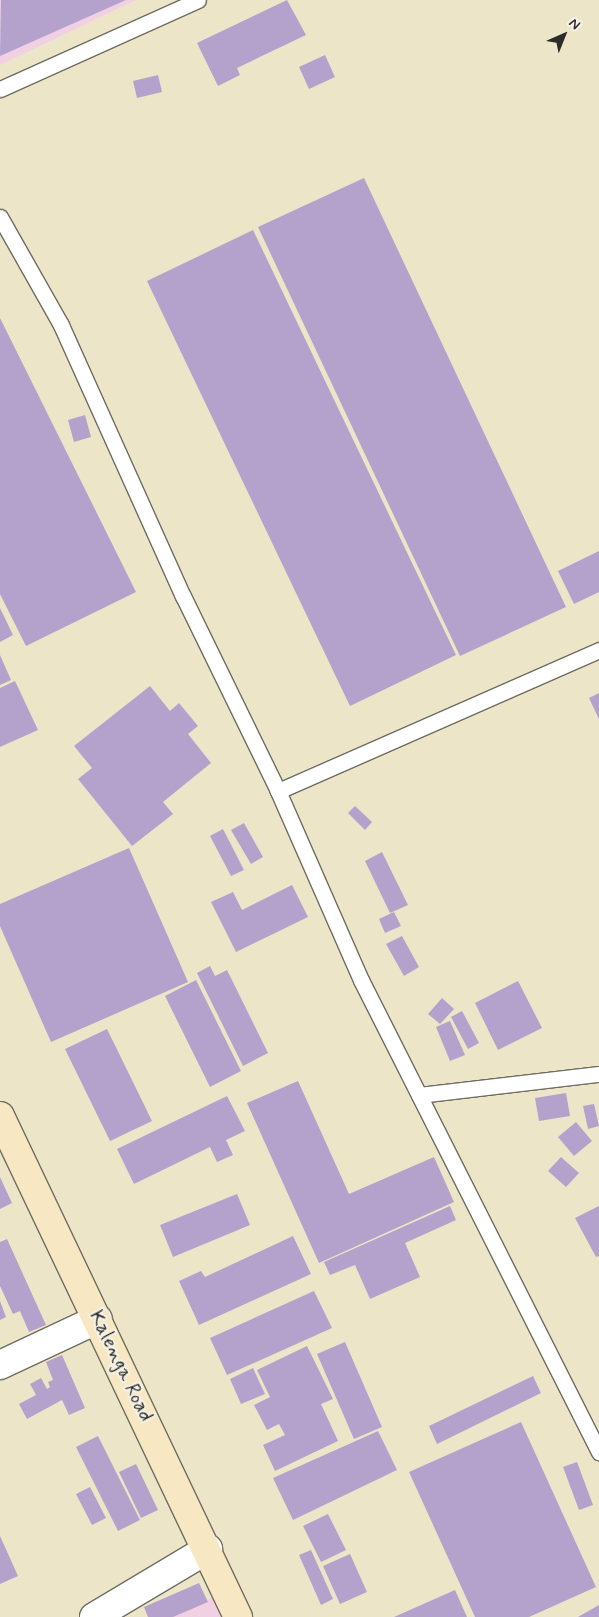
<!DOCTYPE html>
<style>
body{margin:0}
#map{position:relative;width:599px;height:1617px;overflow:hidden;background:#ece5c8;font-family:Mynerve,sans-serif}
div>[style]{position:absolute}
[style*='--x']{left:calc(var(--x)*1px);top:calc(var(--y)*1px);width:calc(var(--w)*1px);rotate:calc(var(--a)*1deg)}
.built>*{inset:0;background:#f1d0e3}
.building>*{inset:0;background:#b5a2cc}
.roads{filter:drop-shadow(1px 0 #6f6c62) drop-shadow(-1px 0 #6f6c62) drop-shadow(0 1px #6f6c62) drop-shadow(0 -1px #6f6c62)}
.lane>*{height:15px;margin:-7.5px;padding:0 7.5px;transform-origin:7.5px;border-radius:7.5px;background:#fff}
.street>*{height:28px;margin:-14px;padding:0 14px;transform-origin:14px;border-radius:14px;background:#fff}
.secondary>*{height:28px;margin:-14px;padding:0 14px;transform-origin:14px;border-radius:14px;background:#f7e8c3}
span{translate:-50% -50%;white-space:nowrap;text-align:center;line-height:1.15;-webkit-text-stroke:4px #f7f3e8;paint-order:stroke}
.street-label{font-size:20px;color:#2b2b2b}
.north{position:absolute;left:539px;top:10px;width:50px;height:50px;-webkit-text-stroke:4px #f7f3e8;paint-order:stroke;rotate:44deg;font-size:14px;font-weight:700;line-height:20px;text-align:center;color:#2b2b2b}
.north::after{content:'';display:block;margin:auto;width:18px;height:22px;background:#2b2b2b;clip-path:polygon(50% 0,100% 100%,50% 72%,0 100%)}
</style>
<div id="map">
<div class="built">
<div style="clip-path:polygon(0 0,136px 0,0 65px)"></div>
<div style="clip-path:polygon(234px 1587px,249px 1617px,172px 1617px)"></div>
</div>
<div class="building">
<div style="clip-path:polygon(1px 0,126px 0,0 56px)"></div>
<div style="clip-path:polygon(287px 0,306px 35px,237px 68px,240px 75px,218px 86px,197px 43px)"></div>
<div style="clip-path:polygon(325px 55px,335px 77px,309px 89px,299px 67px)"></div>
<div style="clip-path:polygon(158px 75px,162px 92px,137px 98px,133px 81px)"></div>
<div style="clip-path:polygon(364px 178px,566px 607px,460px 656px,258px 227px)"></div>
<div style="clip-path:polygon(253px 230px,456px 655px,350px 706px,147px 281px)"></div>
<div style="clip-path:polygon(0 318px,136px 592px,26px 646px,0 594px)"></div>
<div style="clip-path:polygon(85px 415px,91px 437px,74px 442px,68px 420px)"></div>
<div style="clip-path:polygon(599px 551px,599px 592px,574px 604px,558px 571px)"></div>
<div style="clip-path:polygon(0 608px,13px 635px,0 642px)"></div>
<div style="clip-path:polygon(0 655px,11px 680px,0 685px)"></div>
<div style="clip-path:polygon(15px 681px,38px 730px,0 747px,0 688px)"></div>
<div style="clip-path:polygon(150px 686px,170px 711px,179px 703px,198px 726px,188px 734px,211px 763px,163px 802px,173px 814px,132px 846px,78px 779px,92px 768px,74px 746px)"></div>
<div style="clip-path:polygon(599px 693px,599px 719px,589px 698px)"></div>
<div style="clip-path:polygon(355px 806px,372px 822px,365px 830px,348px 813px)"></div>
<div style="clip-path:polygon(244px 823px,263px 857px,251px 864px,231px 830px)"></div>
<div style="clip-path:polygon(223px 829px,244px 870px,231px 876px,210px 836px)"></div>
<div style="clip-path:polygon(129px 848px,188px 982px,51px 1042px,0 926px,0 904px)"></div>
<div style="clip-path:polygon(382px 852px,408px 905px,390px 913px,365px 861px)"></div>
<div style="clip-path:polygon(292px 885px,308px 917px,236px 952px,211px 902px,233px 892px,242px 910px)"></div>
<div style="clip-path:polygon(394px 912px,401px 926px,385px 933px,379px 919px)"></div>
<div style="clip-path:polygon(402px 936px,419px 967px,404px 976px,386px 944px)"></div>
<div style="clip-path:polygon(210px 966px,215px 976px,227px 970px,268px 1053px,243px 1066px,197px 973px)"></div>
<div style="clip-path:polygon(196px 980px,241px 1071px,210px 1087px,165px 996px)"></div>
<div style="clip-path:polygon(518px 981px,542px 1028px,498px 1050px,475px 1003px)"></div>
<div style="clip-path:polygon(442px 998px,454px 1009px,440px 1024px,428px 1014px)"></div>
<div style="clip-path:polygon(462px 1011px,479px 1043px,468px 1049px,451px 1017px)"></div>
<div style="clip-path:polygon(450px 1021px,465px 1055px,450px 1061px,436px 1027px)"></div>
<div style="clip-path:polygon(107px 1029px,152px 1121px,110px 1141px,65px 1049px)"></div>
<div style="clip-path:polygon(298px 1081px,349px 1194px,434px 1157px,454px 1202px,319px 1263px,247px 1103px)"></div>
<div style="clip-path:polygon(566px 1093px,570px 1116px,539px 1121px,535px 1098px)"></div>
<div style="clip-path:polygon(227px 1096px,245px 1131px,226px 1140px,233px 1155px,217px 1162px,210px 1147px,134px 1184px,117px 1149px)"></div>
<div style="clip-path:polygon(594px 1104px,599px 1126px,588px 1129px,583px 1106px)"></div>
<div style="clip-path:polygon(576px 1122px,592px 1141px,574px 1156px,558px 1137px)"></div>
<div style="clip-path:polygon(561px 1157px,579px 1173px,566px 1187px,548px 1171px)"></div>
<div style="clip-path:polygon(0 1177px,12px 1203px,0 1209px)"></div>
<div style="clip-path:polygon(237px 1194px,250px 1225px,173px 1257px,160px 1225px)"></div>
<div style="clip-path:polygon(450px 1206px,456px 1220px,405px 1243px,420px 1277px,370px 1299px,355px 1265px,330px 1275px,324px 1262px)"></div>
<div style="clip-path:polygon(599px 1206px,599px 1256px,596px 1257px,575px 1218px)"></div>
<div style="clip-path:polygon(293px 1236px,311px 1274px,199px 1325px,179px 1281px,201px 1271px,205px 1277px)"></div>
<div style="clip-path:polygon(7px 1239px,46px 1325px,29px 1332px,20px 1311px,13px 1314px,0 1286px,0 1242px)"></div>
<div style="clip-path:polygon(314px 1291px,332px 1328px,227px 1375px,210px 1338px)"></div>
<div style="clip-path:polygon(0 1301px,6px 1317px,0 1320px)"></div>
<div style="clip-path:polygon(345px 1342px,382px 1427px,354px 1439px,317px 1354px)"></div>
<div style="clip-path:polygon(307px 1346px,333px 1399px,321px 1404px,338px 1441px,275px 1471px,263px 1445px,285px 1435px,279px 1424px,267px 1430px,254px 1405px,270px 1397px,257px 1370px)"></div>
<div style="clip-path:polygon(62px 1355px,85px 1408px,69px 1415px,62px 1400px,27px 1419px,19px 1404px,36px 1395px,30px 1384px,41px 1378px,47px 1389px,50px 1387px,48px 1382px,53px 1380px,46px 1362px)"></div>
<div style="clip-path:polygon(253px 1368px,265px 1394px,241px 1404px,230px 1379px)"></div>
<div style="clip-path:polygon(533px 1376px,541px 1393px,437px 1444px,429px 1426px)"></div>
<div style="clip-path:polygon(521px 1422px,596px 1587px,529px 1617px,475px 1617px,409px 1472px)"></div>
<div style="clip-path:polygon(378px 1431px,397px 1470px,293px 1520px,273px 1478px)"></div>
<div style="clip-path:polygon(98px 1436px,140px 1520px,118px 1531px,76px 1447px)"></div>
<div style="clip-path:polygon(577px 1462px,593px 1505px,579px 1510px,563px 1467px)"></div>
<div style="clip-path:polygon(136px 1464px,158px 1510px,141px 1518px,119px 1472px)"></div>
<div style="clip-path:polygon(90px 1487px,106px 1518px,92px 1525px,76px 1494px)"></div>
<div style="clip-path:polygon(328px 1514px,346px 1550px,321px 1562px,303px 1526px)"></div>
<div style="clip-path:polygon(0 1536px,18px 1576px,0 1584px)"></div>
<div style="clip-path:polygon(311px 1550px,333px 1599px,321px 1605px,299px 1555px)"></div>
<div style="clip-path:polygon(350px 1554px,367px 1592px,340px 1604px,323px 1566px)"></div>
<div style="clip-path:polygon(199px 1583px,208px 1602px,173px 1617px,148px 1617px,144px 1607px)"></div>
<div style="clip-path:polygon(455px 1590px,467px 1617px,394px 1617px)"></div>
<div style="clip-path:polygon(599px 1605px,599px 1617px,578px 1617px)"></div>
</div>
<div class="roads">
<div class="lane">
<div style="--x:0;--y:89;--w:217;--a:-24.2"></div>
<div style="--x:0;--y:217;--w:124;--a:60.5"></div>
<div style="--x:61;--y:325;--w:297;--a:65.8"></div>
<div style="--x:183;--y:596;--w:217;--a:64"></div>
<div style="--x:278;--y:791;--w:206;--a:66.3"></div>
<div style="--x:361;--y:980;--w:529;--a:63.24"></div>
<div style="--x:278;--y:791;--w:351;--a:-23.7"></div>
<div style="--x:419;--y:1095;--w:181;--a:-6.7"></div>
</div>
<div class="street">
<div style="--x:0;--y:1365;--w:108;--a:-25.1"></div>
<div style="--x:94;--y:1617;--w:133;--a:-30.8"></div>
</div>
<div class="secondary">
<div style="--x:0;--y:1116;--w:555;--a:64.59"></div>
</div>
</div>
<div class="street-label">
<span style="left:121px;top:1366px;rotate:64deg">Kalenga Road</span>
</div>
<div class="north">N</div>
</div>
